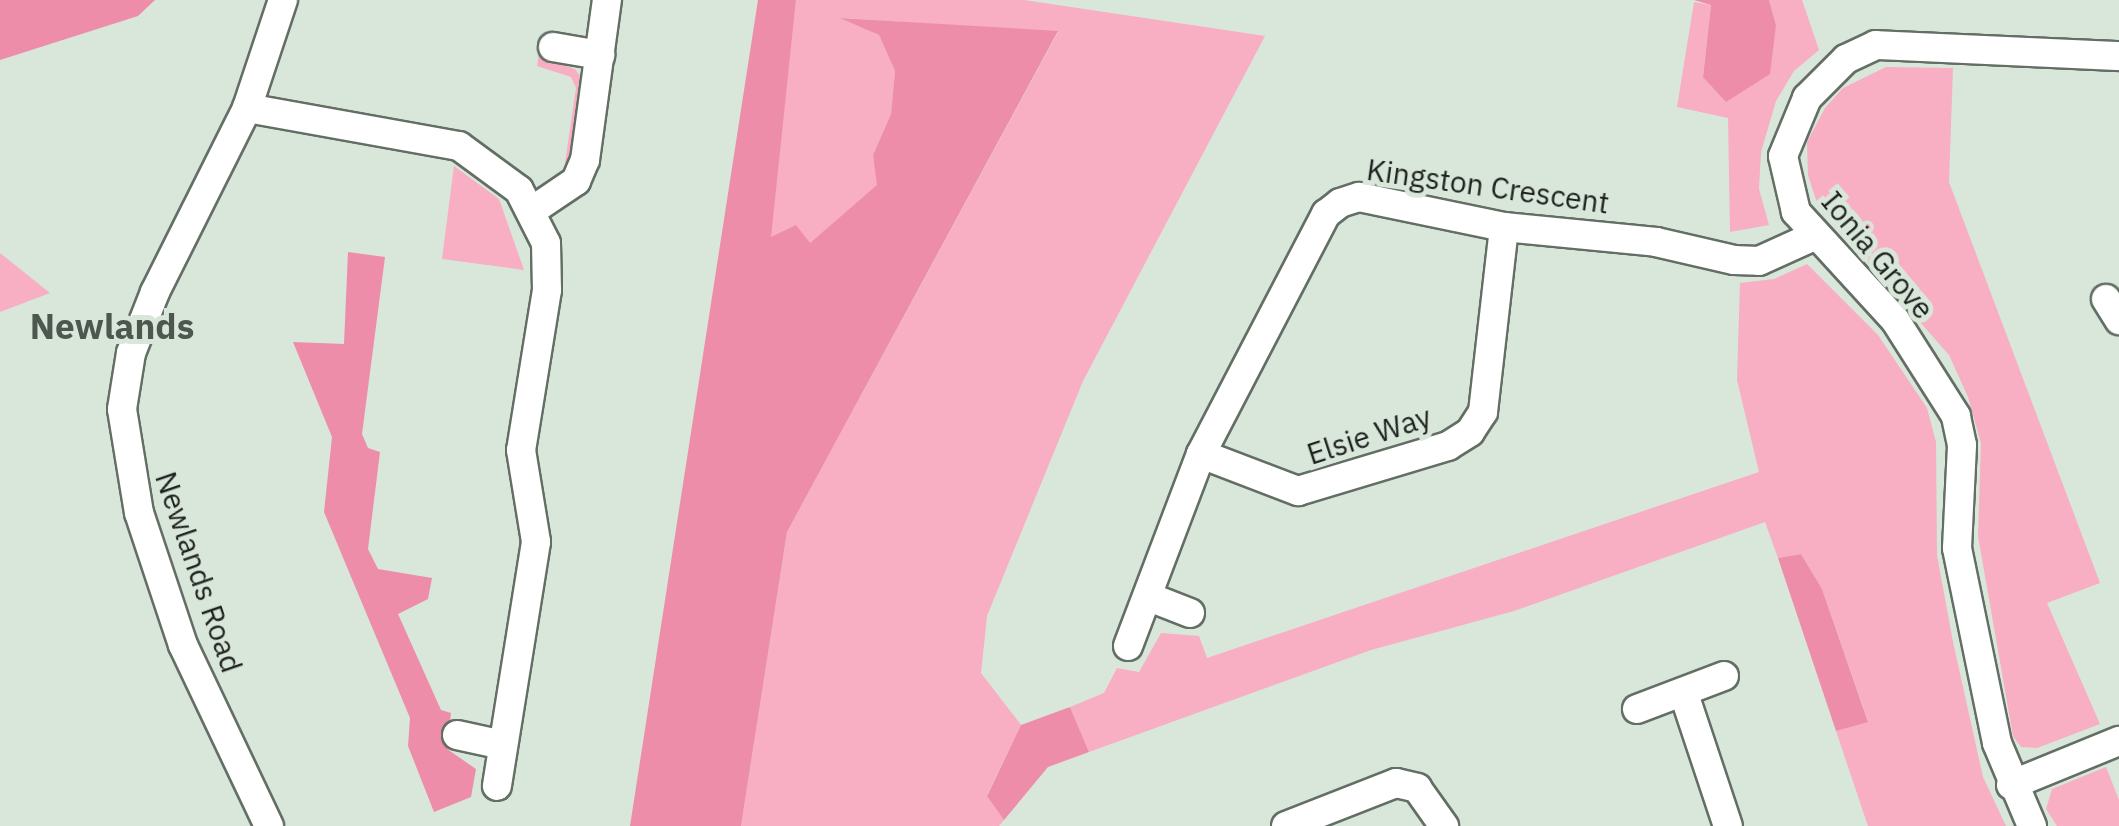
<!DOCTYPE html>
<style>
body{margin:0}
#map{position:relative;width:2119px;height:826px;overflow:hidden;background:#d9e6da;font-family:"IBM Plex Sans",sans-serif}
div>[style]{position:absolute}
[style*='--x']{left:calc(var(--x)*1px);top:calc(var(--y)*1px);width:calc(var(--w)*1px);rotate:calc(var(--a)*1deg)}
.green>*{inset:0;background:#f8aec3}
.forest>*{inset:0;background:#ed8daa}
.roads{filter:drop-shadow(2px 0 #636e64) drop-shadow(-2px 0 #636e64) drop-shadow(0 2px #636e64) drop-shadow(0 -2px #636e64)}
.minor>*{height:28px;margin:-14px;padding:0 14px;transform-origin:14px;border-radius:14px;background:#fff}
span{translate:-50% -50%;white-space:nowrap;text-align:center;line-height:1.15;-webkit-text-stroke:10px #d9e6da;paint-order:stroke}
.street-label{font-size:30px;color:#1e221e}
.quarter-label{font-size:35px;color:#4d574e;font-weight:700}
</style>
<div id="map">
<div class="green">
<div style="clip-path:polygon(796px 0,1024px 0,1265px 36px,1083px 381px,987px 616px,981px 673px,1021px 725px,987px 795px,1004px 820px,999px 826px,741px 826px,787px 532px,1058px 32px,844px 18px,879px 35px,895px 71px,891px 114px,873px 155px,878px 185px,810px 243px,770px 238px)"></div>
<div style="clip-path:polygon(1769px 0,1802px 0,1819px 50px,1794px 71px,1776px 101px,1761px 152px,1759px 189px,1769px 225px,1730px 232px,1728px 118px,1677px 107px,1694px 2px,1711px 5px,1703px 76px,1776px 25px)"></div>
<div style="clip-path:polygon(542px 35px,549px 36px,545px 59px,575px 69px,585px 82px,571px 164px,565px 163px,576px 88px,571px 77px,537px 66px)"></div>
<div style="clip-path:polygon(1886px 67px,1953px 68px,1949px 182px,2100px 583px,2047px 603px,2100px 724px,2037px 748px,2021px 747px,2013px 736px,1978px 536px,1981px 443px,1968px 397px,1949px 355px,1818px 206px,1808px 175px,1807px 142px,1825px 108px,1843px 88px)"></div>
<div style="clip-path:polygon(454px 166px,499px 199px,524px 270px,442px 259px)"></div>
<div style="clip-path:polygon(0 253px,50px 293px,0 312px)"></div>
<div style="clip-path:polygon(1807px 264px,1878px 335px,1927px 408px,1936px 442px,1937px 555px,1953px 642px,1983px 777px,2006px 826px,1868px 826px,1836px 731px,1868px 721px,1822px 589px,1801px 554px,1778px 558px,1765px 522px,1514px 611px,1371px 650px,1089px 752px,1070px 707px,1104px 693px,1117px 668px,1139px 672px,1161px 633px,1199px 636px,1207px 658px,1759px 472px,1737px 380px,1740px 283px,1774px 279px)"></div>
<div style="clip-path:polygon(2106px 767px,2119px 800px,2119px 826px,2057px 826px,2046px 809px,2052px 789px)"></div>
</div>
<div class="forest">
<div style="clip-path:polygon(0 0,155px 0,138px 16px,0 60px)"></div>
<div style="clip-path:polygon(758px 0,796px 0,771px 237px,796px 225px,810px 243px,877px 185px,873px 155px,891px 114px,895px 71px,879px 35px,840px 18px,1058px 31px,787px 532px,741px 826px,630px 826px)"></div>
<div style="clip-path:polygon(1769px 0,1776px 25px,1770px 74px,1726px 102px,1703px 77px,1711px 5px,1694px 0)"></div>
<div style="clip-path:polygon(348px 252px,385px 257px,362px 434px,368px 448px,380px 452px,368px 549px,378px 569px,432px 578px,428px 599px,398px 614px,441px 710px,451px 713px,447px 749px,476px 769px,471px 797px,434px 812px,408px 746px,410px 718px,324px 512px,332px 437px,293px 342px,344px 344px)"></div>
<div style="clip-path:polygon(1801px 554px,1822px 589px,1868px 722px,1836px 731px,1778px 558px)"></div>
<div style="clip-path:polygon(1070px 707px,1089px 752px,1048px 767px,1004px 820px,987px 796px,1021px 725px)"></div>
</div>
<div class="roads">
<div class="minor">
<div style="--x:553;--y:47;--w:48;--a:9.7"></div>
<div style="--x:247;--y:108;--w:215;--a:10.2"></div>
<div style="--x:459;--y:146;--w:74;--a:36.3"></div>
<div style="--x:519;--y:190;--w:59;--a:63"></div>
<div style="--x:546;--y:243;--w:47;--a:88.8"></div>
<div style="--x:547;--y:290;--w:162;--a:99.2"></div>
<div style="--x:521;--y:450;--w:93;--a:80.7"></div>
<div style="--x:536;--y:542;--w:247;--a:99.1"></div>
<div style="--x:533;--y:210;--w:52;--a:-34"></div>
<div style="--x:576;--y:181;--w:23;--a:-67"></div>
<div style="--x:585;--y:160;--w:162;--a:-82.2"></div>
<div style="--x:2106;--y:299;--w:25;--a:58"></div>
<div style="--x:1201;--y:454;--w:104;--a:20.9"></div>
<div style="--x:1298;--y:491;--w:157;--a:-16.7"></div>
<div style="--x:1448;--y:446;--w:26;--a:-32"></div>
<div style="--x:1470;--y:432;--w:24;--a:-57"></div>
<div style="--x:1483;--y:412;--w:186;--a:-83.5"></div>
<div style="--x:1149;--y:597;--w:44;--a:21.3"></div>
<div style="--x:1128;--y:646;--w:205;--a:-69.2"></div>
<div style="--x:1201;--y:454;--w:271;--a:-62.5"></div>
<div style="--x:1326;--y:214;--w:18;--a:-38"></div>
<div style="--x:1340;--y:203;--w:20;--a:-18"></div>
<div style="--x:1359;--y:197;--w:148;--a:11.7"></div>
<div style="--x:1504;--y:227;--w:153;--a:5.6"></div>
<div style="--x:1656;--y:242;--w:80;--a:13"></div>
<div style="--x:1734;--y:260;--w:25;--a:2"></div>
<div style="--x:1759;--y:261;--w:60;--a:-24.4"></div>
<div style="--x:1684;--y:694;--w:139;--a:71.6"></div>
<div style="--x:1637;--y:709;--w:93;--a:-20.8"></div>
<div style="--x:457;--y:735;--w:47;--a:12.3"></div>
<div style="--x:2011;--y:785;--w:117;--a:-22.2"></div>
<div style="--x:269;--y:826;--w:200;--a:-115.4"></div>
<div style="--x:183;--y:645;--w:139;--a:-108.4"></div>
<div style="--x:139;--y:513;--w:105;--a:-99.3"></div>
<div style="--x:122;--y:409;--w:57;--a:-80.9"></div>
<div style="--x:131;--y:353;--w:66;--a:-68.5"></div>
<div style="--x:155;--y:292;--w:206;--a:-63.4"></div>
<div style="--x:247;--y:108;--w:114;--a:-71.6"></div>
<div style="--x:1286;--y:826;--w:118;--a:-21.4"></div>
<div style="--x:1396;--y:783;--w:22;--a:13"></div>
<div style="--x:1417;--y:788;--w:47;--a:54.6"></div>
<div style="--x:2032;--y:826;--w:90;--a:-112.9"></div>
<div style="--x:1997;--y:743;--w:199;--a:-101.6"></div>
<div style="--x:1957;--y:548;--w:103;--a:-87.2"></div>
<div style="--x:1962;--y:445;--w:30;--a:-102"></div>
<div style="--x:1956;--y:416;--w:114;--a:-122.4"></div>
<div style="--x:1895;--y:320;--w:147;--a:-132.5"></div>
<div style="--x:1796;--y:212;--w:57;--a:-103.1"></div>
<div style="--x:1783;--y:156;--w:63;--a:-67.5"></div>
<div style="--x:1807;--y:98;--w:55;--a:-45"></div>
<div style="--x:1846;--y:59;--w:33;--a:-25"></div>
<div style="--x:1876;--y:45;--w:243;--a:2.6"></div>
</div>
</div>
<div class="street-label">
<span style="left:1488px;top:186px;rotate:8deg">Kingston Crescent</span>
<span style="left:1878px;top:255px;rotate:50deg">Ionia Grove</span>
<span style="left:1369px;top:435px;rotate:-18deg">Elsie Way</span>
<span style="left:199px;top:572px;rotate:71deg">Newlands Road</span>
</div>
<div class="quarter-label">
<span style="left:112px;top:326px">Newlands</span>
</div>
</div>
